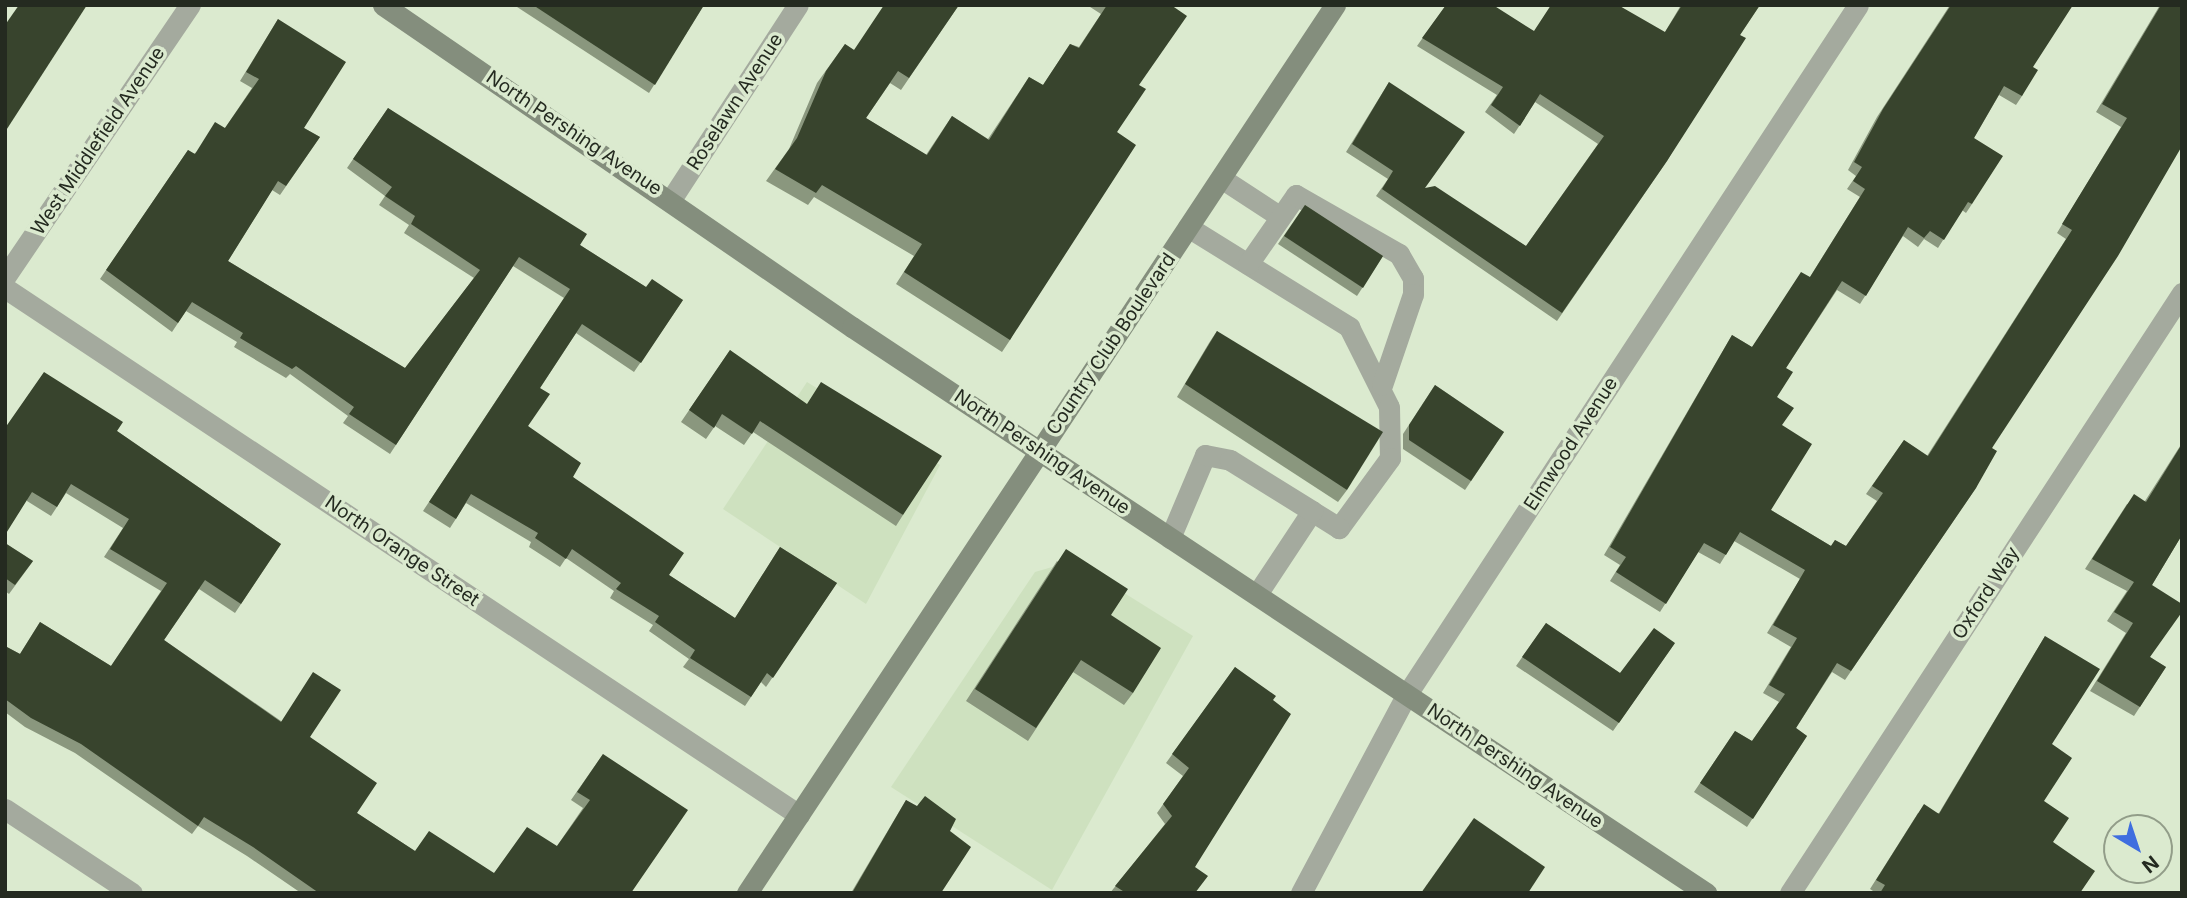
<!DOCTYPE html>
<style>
body{margin:0}
#map{position:relative;width:2187px;height:898px;overflow:hidden;background:#dbeacf;font-family:Inter,sans-serif}
div>[style]{position:absolute}
[style*='--x']{left:calc(var(--x)*1px);top:calc(var(--y)*1px);width:calc(var(--w)*1px);rotate:calc(var(--a)*1deg)}
.built>*{inset:0;background:#cee1bf}
.lane>*{height:21px;margin:-10.5px;padding:0 10.5px;transform-origin:10.5px;border-radius:10.5px;background:#a4aa9e}
.street>*{height:21px;margin:-10.5px;padding:0 10.5px;transform-origin:10.5px;border-radius:10.5px;background:#a4aa9e}
.secondary>*{height:21px;margin:-10.5px;padding:0 10.5px;transform-origin:10.5px;border-radius:10.5px;background:#848e7d}
.wall>*{inset:0;background:#8a977e}
.building>*{inset:0;background:#38442d}
span{translate:-50% -50%;white-space:nowrap;text-align:center;line-height:1.15;-webkit-text-stroke:7px #dbeacf;paint-order:stroke}
.street-label{font-size:19px;color:#242a20}
.frame{position:absolute;inset:0;border:7px solid #242a20;pointer-events:none}
.north{position:absolute;left:2103px;top:814px;width:70px;height:70px;box-sizing:border-box;background:#dbeacf;border:2px solid #929d89;border-radius:50%;rotate:141deg;font-size:19px;font-weight:700;line-height:28px;text-align:center;color:#242a20}
.north::after{content:'';display:block;margin:auto;width:24px;height:32px;background:#3f6edf;clip-path:polygon(50% 0,100% 100%,50% 72%,0 100%)}
</style>
<div id="map">
<div class="built">
<div style="clip-path:polygon(807px 382px,940px 465px,866px 604px,723px 509px)"></div>
<div style="clip-path:polygon(1073px 561px,1193px 636px,1052px 890px,891px 787px,1035px 572px)"></div>
</div>
<div class="lane">
<div style="--x:1221;--y:178;--w:69;--a:33.2"></div>
<div style="--x:1188;--y:227;--w:190;--a:31.8"></div>
<div style="--x:1349;--y:327;--w:89;--a:63.4"></div>
<div style="--x:1389;--y:407;--w:51;--a:88.9"></div>
<div style="--x:1390;--y:458;--w:87;--a:126.1"></div>
<div style="--x:1339;--y:528;--w:32;--a:-148"></div>
<div style="--x:1312;--y:511;--w:100;--a:123.5"></div>
<div style="--x:1248;--y:264;--w:84;--a:-55.2"></div>
<div style="--x:1296;--y:195;--w:119;--a:29.8"></div>
<div style="--x:1399;--y:254;--w:28;--a:60"></div>
<div style="--x:1413;--y:278;--w:16;--a:90"></div>
<div style="--x:1413;--y:294;--w:96;--a:108.8"></div>
<div style="--x:1170;--y:538;--w:90;--a:-67.1"></div>
<div style="--x:1205;--y:455;--w:25;--a:11"></div>
<div style="--x:1230;--y:460;--w:97;--a:31.9"></div>
</div>
<div class="street">
<div style="--x:672;--y:198;--w:230;--a:-56.9"></div>
<div style="--x:5;--y:277;--w:329;--a:-55.8"></div>
<div style="--x:5;--y:288;--w:953;--a:33.57"></div>
<div style="--x:5;--y:809;--w:152;--a:33.5"></div>
<div style="--x:1301;--y:893;--w:225;--a:-62"></div>
<div style="--x:1407;--y:694;--w:823;--a:-56.79"></div>
<div style="--x:1790;--y:893;--w:717;--a:-56.84"></div>
</div>
<div class="secondary">
<div style="--x:383;--y:5;--w:569;--a:34.47"></div>
<div style="--x:852;--y:327;--w:1025;--a:33.53"></div>
<div style="--x:747;--y:893;--w:1065;--a:-56.49"></div>
</div>
<div class="wall">
<div style="clip-path:polygon(514px 5px,704px 5px,649px 93px)"></div>
<div style="clip-path:polygon(959px 5px,901px 90px,890px 83px,866px 118px,926px 155px,952px 116px,988px 139px,1029px 77px,1043px 85px,1070px 44px,1079px 47px,1101px 14px,1087px 5px,1179px 5px,1174px 7px,1117px 132px,1010px 340px,1002px 352px,896px 284px,914px 256px,814px 197px,808px 205px,766px 181px,789px 149px,817px 83px,845px 44px,854px 50px)"></div>
<div style="clip-path:polygon(1446px 5px,1534px 31px,1665px 32px,1681px 5px,1760px 5px,1740px 35px,1667px 161px,1557px 321px,1376px 196px,1388px 179px,1346px 152px,1389px 82px,1425px 188px,1526px 246px,1598px 144px,1535px 102px,1514px 134px,1485px 112px,1497px 95px,1417px 46px)"></div>
<div style="clip-path:polygon(1950px 5px,2033px 67px,2022px 96px,2016px 105px,1999px 95px,1974px 138px,1972px 204px,1966px 213px,1962px 210px,1938px 248px,1924px 239px,1918px 247px,1903px 236px,1860px 304px,1837px 290px,1786px 368px,1777px 397px,1782px 425px,1771px 510px,1831px 546px,1835px 540px,1846px 546px,1877px 501px,1866px 494px,1904px 440px,1927px 456px,2066px 239px,2057px 233px,2121px 127px,2096px 112px,2160px 5px,2182px 5px,1992px 448px,1976px 488px,1845px 680px,1832px 672px,1796px 728px,1807px 736px,1747px 827px,1694px 792px,1735px 731px,1752px 741px,1779px 702px,1763px 693px,1791px 647px,1767px 633px,1800px 579px,1734px 541px,1720px 564px,1698px 552px,1660px 612px,1610px 581px,1620px 565px,1604px 555px,1732px 335px,1752px 347px,1810px 277px,1860px 197px,1847px 189px,1856px 176px,1848px 170px,1877px 117px)"></div>
<div style="clip-path:polygon(278px 19px,304px 128px,320px 137px,280px 195px,272px 190px,228px 261px,405px 368px,474px 278px,404px 233px,409px 225px,379px 205px,385px 196px,347px 168px,388px 108px,580px 245px,646px 287px,683px 300px,634px 372px,576px 333px,540px 388px,528px 426px,573px 477px,669px 575px,735px 618px,780px 547px,837px 583px,766px 687px,761px 682px,745px 706px,683px 667px,689px 659px,649px 631px,653px 625px,610px 598px,614px 591px,566px 558px,560px 567px,529px 547px,531px 542px,466px 503px,450px 528px,423px 511px,564px 298px,513px 266px,390px 454px,343px 423px,348px 416px,290px 374px,286px 378px,234px 347px,237px 342px,186px 311px,172px 332px,100px 279px,188px 150px,194px 154px,225px 128px,252px 88px,240px 81px)"></div>
<div style="clip-path:polygon(1305px 205px,1383px 256px,1357px 296px,1278px 244px)"></div>
<div style="clip-path:polygon(1217px 331px,1347px 490px,1338px 502px,1177px 397px,1209px 343px)"></div>
<div style="clip-path:polygon(730px 350px,903px 515px,896px 526px,753px 432px,744px 445px,715px 426px,706px 439px,681px 422px)"></div>
<div style="clip-path:polygon(1435px 385px,1504px 432px,1465px 490px,1403px 449px,1403px 434px)"></div>
<div style="clip-path:polygon(5px 428px,117px 431px,281px 544px,235px 613px,199px 589px,164px 640px,281px 721px,310px 737px,357px 813px,415px 851px,494px 873px,557px 846px,583px 808px,571px 800px,603px 754px,631px 893px,301px 893px,247px 856px,198px 826px,192px 834px,75px 753px,25px 727px,5px 712px,5px 646px,20px 654px,40px 622px,111px 666px,161px 591px,104px 557px,123px 528px,66px 493px,51px 516px,27px 501px)"></div>
<div style="clip-path:polygon(2182px 443px,2182px 535px,2152px 585px,2150px 657px,2166px 667px,2134px 716px,2090px 691px,2126px 633px,2107px 621px,2127px 591px,2085px 569px,2127px 504px,2145px 501px)"></div>
<div style="clip-path:polygon(5px 543px,33px 561px,9px 594px,5px 591px)"></div>
<div style="clip-path:polygon(1057px 561px,1111px 615px,1133px 693px,1124px 705px,1073px 672px,1028px 741px,966px 701px)"></div>
<div style="clip-path:polygon(1546px 623px,1620px 673px,1675px 643px,1613px 731px,1516px 666px)"></div>
<div style="clip-path:polygon(2045px 636px,2052px 744px,2044px 801px,2053px 842px,2080px 893px,1876px 893px,1870px 889px,1918px 813px,1939px 813px)"></div>
<div style="clip-path:polygon(1235px 667px,1273px 701px,1195px 867px,1196px 893px,1110px 893px,1165px 824px,1157px 813px,1183px 776px,1166px 763px)"></div>
<div style="clip-path:polygon(906px 800px,950px 831px,941px 893px,851px 893px)"></div>
</div>
<div class="building">
<div style="clip-path:polygon(19px 5px,87px 5px,5px 132px,5px 25px)"></div>
<div style="clip-path:polygon(533px 5px,704px 5px,655px 85px)"></div>
<div style="clip-path:polygon(884px 5px,959px 5px,909px 78px,898px 71px,866px 118px,927px 155px,952px 116px,989px 140px,1029px 77px,1043px 85px,1070px 44px,1079px 48px,1107px 5px,1171px 5px,1187px 16px,1139px 85px,1146px 89px,1117px 132px,1136px 145px,1010px 340px,904px 272px,922px 244px,822px 185px,816px 193px,775px 169px,797px 138px,826px 71px,845px 44px,854px 50px)"></div>
<div style="clip-path:polygon(1446px 5px,1493px 5px,1534px 31px,1551px 5px,1618px 5px,1665px 32px,1682px 5px,1760px 5px,1740px 35px,1746px 38px,1667px 161px,1562px 313px,1382px 189px,1393px 171px,1352px 144px,1389px 82px,1465px 132px,1425px 188px,1435px 186px,1526px 246px,1604px 136px,1540px 94px,1520px 126px,1491px 105px,1503px 87px,1422px 38px)"></div>
<div style="clip-path:polygon(1951px 5px,2073px 5px,2033px 67px,2038px 70px,2022px 96px,2004px 86px,1974px 138px,2003px 156px,1972px 204px,1968px 202px,1944px 240px,1930px 231px,1924px 238px,1908px 227px,1866px 296px,1842px 281px,1786px 368px,1793px 372px,1777px 397px,1794px 408px,1782px 425px,1812px 444px,1771px 510px,1831px 546px,1835px 540px,1846px 546px,1883px 493px,1872px 486px,1904px 440px,1928px 456px,2072px 230px,2062px 224px,2127px 118px,2102px 104px,2161px 5px,2182px 5px,2182px 146px,2118px 256px,1992px 448px,1997px 451px,1976px 488px,1851px 671px,1837px 663px,1796px 728px,1807px 736px,1753px 819px,1700px 783px,1735px 731px,1752px 741px,1785px 694px,1769px 685px,1797px 638px,1773px 625px,1805px 570px,1740px 532px,1726px 555px,1704px 543px,1666px 604px,1616px 572px,1626px 557px,1610px 547px,1732px 335px,1752px 347px,1801px 272px,1810px 277px,1865px 189px,1853px 181px,1862px 167px,1854px 162px,1883px 109px)"></div>
<div style="clip-path:polygon(278px 19px,346px 62px,304px 128px,320px 137px,286px 186px,278px 181px,228px 261px,405px 368px,480px 270px,411px 224px,415px 216px,385px 196px,392px 187px,353px 159px,388px 108px,587px 234px,580px 245px,646px 287px,652px 279px,683px 300px,641px 363px,582px 324px,540px 388px,550px 394px,528px 426px,581px 463px,573px 477px,684px 553px,669px 575px,735px 618px,780px 547px,837px 583px,773px 678px,767px 673px,751px 697px,690px 658px,695px 650px,655px 622px,659px 616px,616px 589px,621px 583px,572px 549px,566px 559px,535px 538px,538px 533px,471px 494px,456px 519px,429px 502px,570px 289px,519px 257px,396px 445px,349px 414px,354px 407px,296px 366px,292px 369px,240px 338px,243px 333px,192px 302px,178px 323px,106px 270px,188px 150px,195px 154px,215px 122px,225px 128px,259px 79px,246px 72px)"></div>
<div style="clip-path:polygon(1305px 205px,1383px 256px,1363px 288px,1284px 236px)"></div>
<div style="clip-path:polygon(1217px 331px,1383px 432px,1347px 490px,1185px 384px)"></div>
<div style="clip-path:polygon(730px 350px,807px 404px,821px 382px,942px 456px,903px 515px,760px 421px,752px 434px,722px 414px,714px 428px,689px 410px)"></div>
<div style="clip-path:polygon(44px 372px,123px 422px,117px 431px,281px 544px,241px 604px,205px 580px,164px 640px,281px 722px,313px 672px,341px 690px,310px 737px,377px 783px,357px 813px,415px 851px,429px 831px,494px 873px,527px 827px,557px 846px,590px 800px,577px 792px,603px 754px,688px 810px,631px 893px,319px 893px,253px 847px,204px 817px,198px 826px,81px 744px,31px 718px,5px 699px,5px 646px,20px 654px,40px 622px,111px 666px,167px 583px,110px 549px,129px 519px,71px 484px,57px 507px,32px 492px,5px 535px,5px 428px)"></div>
<div style="clip-path:polygon(1435px 385px,1504px 432px,1471px 481px,1409px 440px,1409px 425px)"></div>
<div style="clip-path:polygon(2182px 444px,2182px 535px,2152px 585px,2182px 604px,2182px 612px,2150px 657px,2166px 667px,2140px 707px,2097px 681px,2133px 623px,2114px 612px,2134px 582px,2092px 559px,2134px 494px,2146px 502px)"></div>
<div style="clip-path:polygon(5px 543px,33px 561px,15px 585px,5px 578px)"></div>
<div style="clip-path:polygon(1066px 549px,1128px 589px,1111px 615px,1161px 648px,1133px 693px,1081px 660px,1036px 728px,975px 689px)"></div>
<div style="clip-path:polygon(1546px 623px,1620px 673px,1654px 628px,1675px 643px,1619px 723px,1522px 657px)"></div>
<div style="clip-path:polygon(2045px 636px,2100px 669px,2052px 744px,2072px 758px,2044px 801px,2069px 818px,2053px 842px,2095px 871px,2080px 893px,1880px 893px,1885px 885px,1876px 880px,1924px 804px,1939px 814px)"></div>
<div style="clip-path:polygon(1235px 667px,1276px 696px,1273px 700px,1291px 714px,1195px 867px,1208px 876px,1195px 893px,1126px 893px,1115px 886px,1172px 816px,1163px 804px,1189px 768px,1172px 754px)"></div>
<div style="clip-path:polygon(925px 796px,956px 819px,950px 831px,971px 847px,941px 893px,852px 893px,906px 800px,917px 806px)"></div>
<div style="clip-path:polygon(1474px 818px,1545px 867px,1528px 893px,1421px 893px)"></div>
</div>
<div class="street-label">
<span style="left:735px;top:102px;rotate:-57deg">Roselawn Avenue</span>
<span style="left:574px;top:133px;rotate:34deg">North Pershing Avenue</span>
<span style="left:98px;top:141px;rotate:-56deg">West Middlefield Avenue</span>
<span style="left:1111px;top:344px;rotate:-56deg">Country Club Boulevard</span>
<span style="left:1571px;top:444px;rotate:-57deg">Elmwood Avenue</span>
<span style="left:1042px;top:452px;rotate:34deg">North Pershing Avenue</span>
<span style="left:402px;top:551px;rotate:34deg">North Orange Street</span>
<span style="left:1986px;top:593px;rotate:-57deg">Oxford Way</span>
<span style="left:1515px;top:766px;rotate:34deg">North Pershing Avenue</span>
</div>
<div class="frame"></div>
<div class="north">N</div>
</div>
